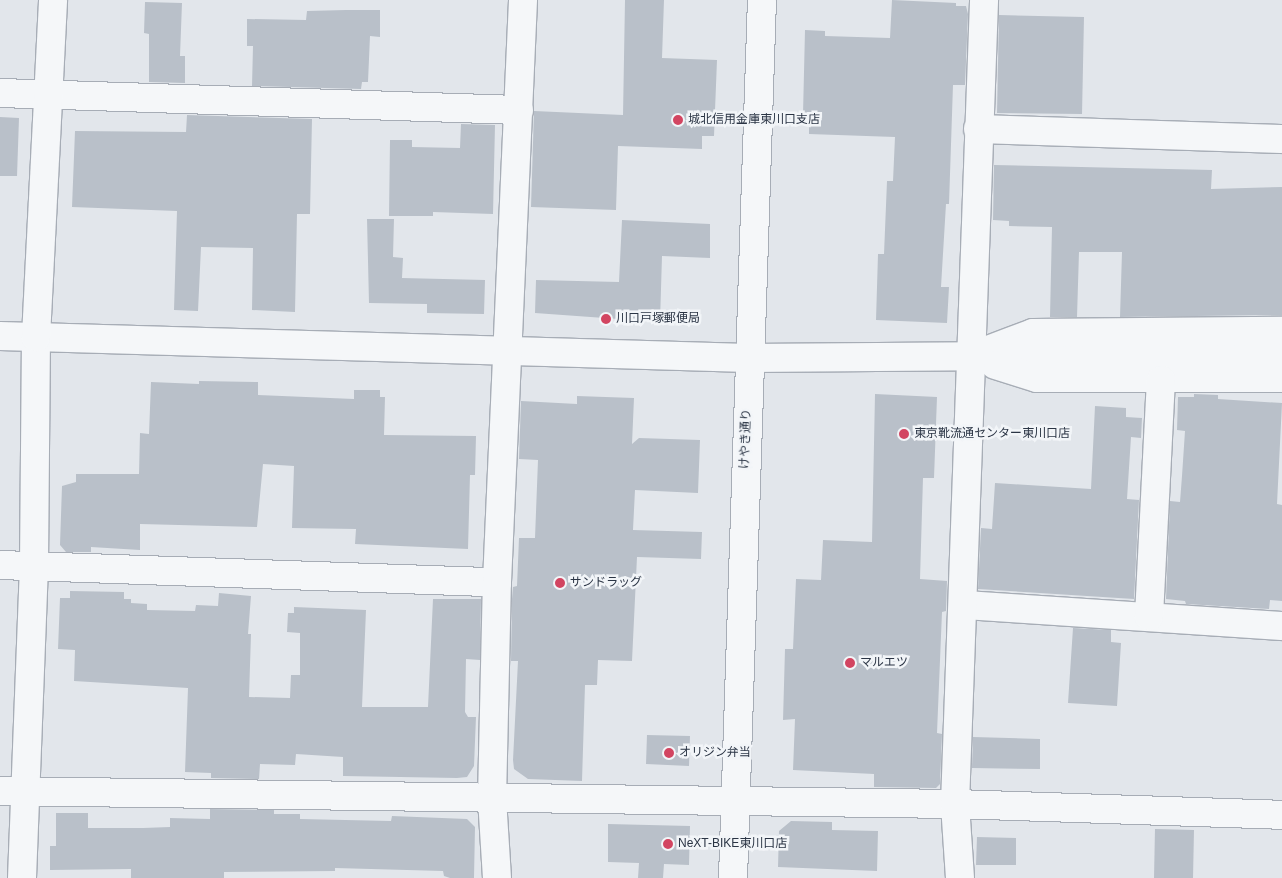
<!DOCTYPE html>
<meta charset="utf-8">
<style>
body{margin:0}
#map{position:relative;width:1282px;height:878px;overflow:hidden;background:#e2e6eb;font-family:Arial,"Noto Sans JP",sans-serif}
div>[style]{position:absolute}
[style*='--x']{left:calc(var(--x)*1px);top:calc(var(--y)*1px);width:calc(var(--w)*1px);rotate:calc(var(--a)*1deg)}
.building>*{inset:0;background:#b9c0c9}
.roads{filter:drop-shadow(1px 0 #a7adb6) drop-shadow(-1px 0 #a7adb6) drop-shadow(0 1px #a7adb6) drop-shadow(0 -1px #a7adb6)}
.minor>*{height:28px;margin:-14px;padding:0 14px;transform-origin:14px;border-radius:14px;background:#f5f7f9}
.dots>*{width:14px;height:14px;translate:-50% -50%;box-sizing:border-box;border:2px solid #f2f5f8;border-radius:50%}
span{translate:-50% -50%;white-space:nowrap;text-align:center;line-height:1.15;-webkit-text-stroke:5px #f2f5f8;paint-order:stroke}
.poi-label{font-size:12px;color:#2a3444}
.left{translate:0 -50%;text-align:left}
.street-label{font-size:12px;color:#2a3444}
</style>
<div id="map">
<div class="building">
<div style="clip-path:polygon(625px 0,664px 0,662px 58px,717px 60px,714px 136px,702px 136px,702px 149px,618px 146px,616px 210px,531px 207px,534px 111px,623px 115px)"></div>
<div style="clip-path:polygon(892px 0,956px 3px,956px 6px,966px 6px,968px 14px,965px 85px,953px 85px,949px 204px,946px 204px,941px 287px,949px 287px,947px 323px,876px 320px,878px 254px,884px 254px,887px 181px,893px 181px,895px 137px,809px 134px,809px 115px,803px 114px,805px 30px,825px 31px,825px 36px,890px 38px)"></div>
<div style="clip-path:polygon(145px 2px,182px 3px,180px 56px,185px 56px,185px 83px,149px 82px,149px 34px,144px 33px)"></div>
<div style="clip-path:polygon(346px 10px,380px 10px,380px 37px,370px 36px,368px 82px,362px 82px,361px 89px,252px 86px,253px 46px,247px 46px,247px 19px,306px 20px,307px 11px)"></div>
<div style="clip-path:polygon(999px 15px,1084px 17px,1082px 114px,997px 113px)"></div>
<div style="clip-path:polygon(187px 115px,312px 119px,310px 214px,297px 214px,295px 312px,252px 310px,253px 248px,201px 247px,198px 311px,174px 310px,177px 211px,72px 207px,75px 131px,186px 132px)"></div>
<div style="clip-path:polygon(0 117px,19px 118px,17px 176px,0 176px)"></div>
<div style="clip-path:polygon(461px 124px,495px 125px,493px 214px,433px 212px,433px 216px,389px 216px,390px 140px,412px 140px,412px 147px,460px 148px)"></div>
<div style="clip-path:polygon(994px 165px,1212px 170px,1211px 189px,1282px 187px,1282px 315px,1120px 317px,1122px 252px,1079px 252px,1077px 317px,1050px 317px,1052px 227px,1009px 226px,1009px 221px,993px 220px)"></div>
<div style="clip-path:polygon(367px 219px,394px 219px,393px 257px,403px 258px,402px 278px,485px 280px,484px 314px,427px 313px,427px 304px,369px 303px)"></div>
<div style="clip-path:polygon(622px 220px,710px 224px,710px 258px,662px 256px,660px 322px,535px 313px,536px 280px,619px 282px)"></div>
<div style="clip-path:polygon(199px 381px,258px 382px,258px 395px,354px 399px,354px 390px,380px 390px,380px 397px,385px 397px,384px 435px,476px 436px,475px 475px,470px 475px,468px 549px,355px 544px,356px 529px,292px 528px,294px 466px,263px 464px,257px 527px,140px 524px,140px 550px,91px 547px,91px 552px,66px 552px,60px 545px,62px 486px,76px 482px,76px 474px,139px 474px,140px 433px,149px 434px,151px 382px,199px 384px)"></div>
<div style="clip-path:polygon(875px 394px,937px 397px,934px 478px,923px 478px,920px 579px,947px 581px,946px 611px,942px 612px,937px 733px,942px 734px,940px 784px,936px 788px,874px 787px,874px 774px,793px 770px,795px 719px,783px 720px,785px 649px,793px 649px,796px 579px,821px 580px,823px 540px,872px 542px)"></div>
<div style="clip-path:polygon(1194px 394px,1218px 395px,1218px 399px,1282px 403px,1277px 504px,1282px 505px,1282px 601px,1270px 600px,1269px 609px,1186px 604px,1185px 601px,1166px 599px,1170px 501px,1180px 502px,1182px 476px,1185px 431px,1177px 430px,1178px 397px,1194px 397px)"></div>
<div style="clip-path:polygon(577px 396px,634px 398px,632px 444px,639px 438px,700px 440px,698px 493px,635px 490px,633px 530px,702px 532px,701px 559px,637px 557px,632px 661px,598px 660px,597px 685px,585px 685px,582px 781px,528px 779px,514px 769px,513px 760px,518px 661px,511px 661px,512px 599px,513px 587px,517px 586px,519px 538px,535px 538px,538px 460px,519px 459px,521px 401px,577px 404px)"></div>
<div style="clip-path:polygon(1095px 406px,1126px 408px,1126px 417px,1142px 418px,1141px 438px,1131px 437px,1127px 499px,1139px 500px,1134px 599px,978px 589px,981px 528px,992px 529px,995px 483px,1091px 489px)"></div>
<div style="clip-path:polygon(70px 591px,124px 592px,124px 599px,131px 599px,131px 603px,147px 604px,147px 610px,195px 611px,196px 605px,218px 606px,219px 593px,251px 596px,248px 634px,251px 634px,249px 697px,290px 698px,291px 675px,300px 675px,300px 633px,287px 632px,288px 613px,294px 613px,294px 607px,366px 610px,362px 707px,428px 707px,433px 599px,481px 599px,480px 660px,466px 659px,465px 712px,468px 717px,476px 717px,474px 766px,467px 777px,457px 778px,343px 776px,343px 757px,296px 754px,295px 765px,260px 764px,259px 779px,211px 778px,211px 773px,185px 772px,188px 688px,74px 681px,75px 650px,58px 649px,60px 598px,70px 598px)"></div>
<div style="clip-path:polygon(1073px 628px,1111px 630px,1111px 642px,1121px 643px,1117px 706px,1068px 703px)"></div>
<div style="clip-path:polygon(647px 735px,690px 736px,689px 766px,646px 764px)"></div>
<div style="clip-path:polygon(973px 737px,1040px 739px,1040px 769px,972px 768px)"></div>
<div style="clip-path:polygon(210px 809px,274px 810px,274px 814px,300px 814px,300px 819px,391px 821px,392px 816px,467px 819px,475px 827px,474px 878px,450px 878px,444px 876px,443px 871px,335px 868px,335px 871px,224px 872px,224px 878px,131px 878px,131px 869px,50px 870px,50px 846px,56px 846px,56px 813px,88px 813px,88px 828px,143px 828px,170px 827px,170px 818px,210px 819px)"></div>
<div style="clip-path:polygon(791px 821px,832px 822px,832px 830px,878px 831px,877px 871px,778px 867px,779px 831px)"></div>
<div style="clip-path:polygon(608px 824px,690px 826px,689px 865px,664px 864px,663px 878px,638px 878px,639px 863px,608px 862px)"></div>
<div style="clip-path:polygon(1155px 829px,1194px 830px,1193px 878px,1154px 878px)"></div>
<div style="clip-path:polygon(977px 837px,1016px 838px,1016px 865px,976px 865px)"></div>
</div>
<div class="roads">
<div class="minor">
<div style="--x:0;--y:93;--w:519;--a:1.88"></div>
<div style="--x:978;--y:129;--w:304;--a:1.9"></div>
<div style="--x:0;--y:336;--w:748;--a:1.68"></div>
<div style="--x:748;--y:358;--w:534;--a:-0.43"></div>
<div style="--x:985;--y:351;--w:51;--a:-20.6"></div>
<div style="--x:1033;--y:333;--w:249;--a:-0.5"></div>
<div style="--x:995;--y:365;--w:44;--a:17.2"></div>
<div style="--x:1037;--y:378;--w:245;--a:0"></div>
<div style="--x:0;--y:565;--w:497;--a:2"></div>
<div style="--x:964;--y:605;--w:319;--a:3.8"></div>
<div style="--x:1149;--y:616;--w:236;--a:-87.1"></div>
<div style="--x:0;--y:791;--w:955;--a:0.78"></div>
<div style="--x:955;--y:804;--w:327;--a:1.9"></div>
<div style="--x:22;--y:878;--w:313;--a:-87.8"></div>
<div style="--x:34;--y:565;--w:228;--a:-89.5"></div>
<div style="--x:36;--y:337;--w:337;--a:-87.1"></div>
<div style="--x:497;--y:878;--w:79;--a:-93.6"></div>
<div style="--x:492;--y:799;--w:217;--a:-88.7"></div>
<div style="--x:497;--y:582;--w:583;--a:-87.44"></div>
<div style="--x:733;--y:878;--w:878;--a:-88.11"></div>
<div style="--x:960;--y:878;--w:74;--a:-93.9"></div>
<div style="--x:955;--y:804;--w:805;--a:-87.93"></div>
</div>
</div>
<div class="dots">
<div style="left:678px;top:120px;background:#d24561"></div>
<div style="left:606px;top:319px;background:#d24561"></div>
<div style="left:904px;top:434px;background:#d24561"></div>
<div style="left:560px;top:583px;background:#d24561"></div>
<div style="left:850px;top:663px;background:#d24561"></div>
<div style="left:669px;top:753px;background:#d24561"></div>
<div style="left:668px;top:844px;background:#d24561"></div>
</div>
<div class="poi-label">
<span class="left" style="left:688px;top:120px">城北信用金庫東川口支店</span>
<span class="left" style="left:616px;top:319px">川口戸塚郵便局</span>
<span class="left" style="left:914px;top:434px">東京靴流通センター東川口店</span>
<span class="left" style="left:570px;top:583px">サンドラッグ</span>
<span class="left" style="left:860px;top:663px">マルエツ</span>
<span class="left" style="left:679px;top:753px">オリジン弁当</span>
<span class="left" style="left:678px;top:844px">NeXT-BIKE東川口店</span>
</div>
<div class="street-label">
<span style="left:746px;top:439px;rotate:-88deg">けやき通り</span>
</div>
</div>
